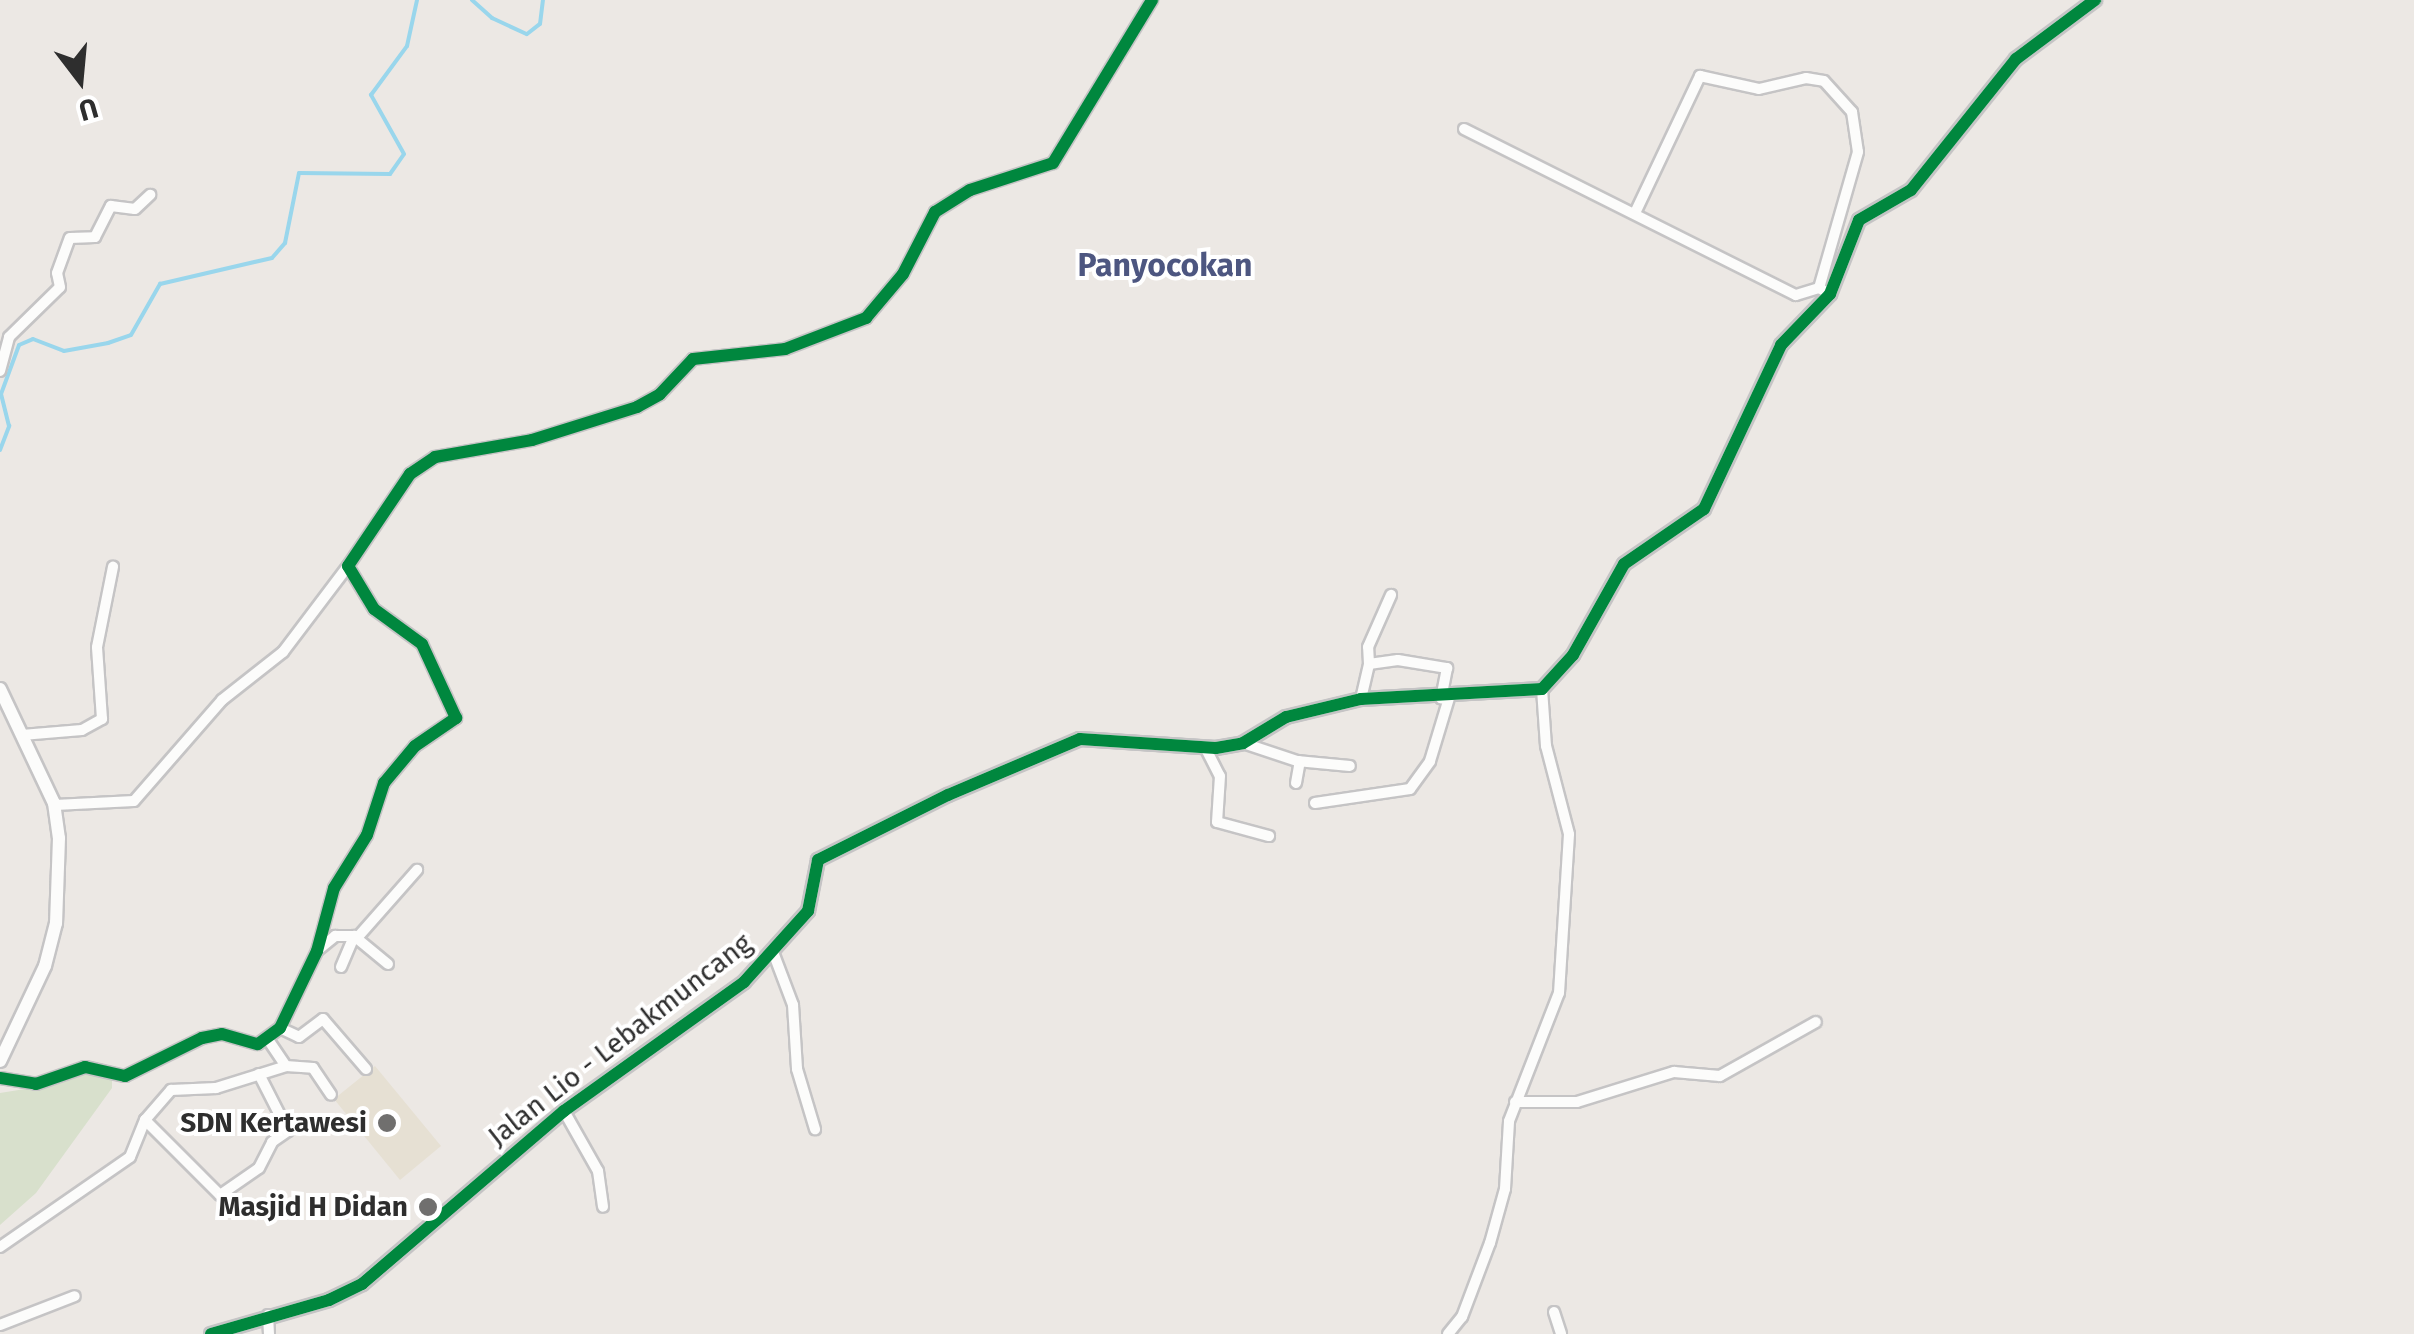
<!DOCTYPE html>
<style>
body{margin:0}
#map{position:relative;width:2414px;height:1334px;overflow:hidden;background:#ece8e4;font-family:"Fira Sans",sans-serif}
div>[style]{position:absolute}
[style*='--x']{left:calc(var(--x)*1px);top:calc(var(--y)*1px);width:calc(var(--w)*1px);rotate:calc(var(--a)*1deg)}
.education>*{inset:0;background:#e6e0d3}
.cemetery>*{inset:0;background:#d8e0cc}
.stream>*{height:4px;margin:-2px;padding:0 2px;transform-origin:2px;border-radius:2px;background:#99d6ec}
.roads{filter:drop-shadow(2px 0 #c5c4c5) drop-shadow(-2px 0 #c5c4c5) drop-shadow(0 2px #c5c4c5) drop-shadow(0 -2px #c5c4c5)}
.minor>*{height:10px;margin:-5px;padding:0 5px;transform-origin:5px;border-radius:5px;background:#fcfcfb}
.tertiary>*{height:12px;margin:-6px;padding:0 6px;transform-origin:6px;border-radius:6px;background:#fcfcfb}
.cycleway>*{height:12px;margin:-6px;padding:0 6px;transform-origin:6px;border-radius:6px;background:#00873e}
.dots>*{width:28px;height:28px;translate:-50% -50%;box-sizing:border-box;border:5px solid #fff;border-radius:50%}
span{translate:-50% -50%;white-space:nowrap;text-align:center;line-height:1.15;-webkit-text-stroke:8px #fff;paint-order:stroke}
.street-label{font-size:28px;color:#2e2e2e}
.poi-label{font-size:28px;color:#2e2e2e;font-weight:700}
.right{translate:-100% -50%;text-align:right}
.quarter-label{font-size:32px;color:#4d5680;font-weight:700}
.north{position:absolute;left:30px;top:30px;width:100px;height:100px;-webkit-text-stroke:8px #fff;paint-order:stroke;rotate:164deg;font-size:28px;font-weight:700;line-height:40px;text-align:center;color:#2e2e2e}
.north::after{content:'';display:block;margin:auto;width:35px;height:45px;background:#2e2e2e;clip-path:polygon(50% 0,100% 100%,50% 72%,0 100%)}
</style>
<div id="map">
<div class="education">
<div style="clip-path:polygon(375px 1066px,441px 1146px,400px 1180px,334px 1099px)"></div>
</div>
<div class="cemetery">
<div style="clip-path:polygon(70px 1070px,112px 1078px,112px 1088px,36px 1193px,0 1225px,0 1093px,62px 1083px)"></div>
</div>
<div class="stream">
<div style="--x:472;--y:0;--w:27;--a:42"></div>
<div style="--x:492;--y:18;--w:38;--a:25"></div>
<div style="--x:527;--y:34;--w:16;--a:-38"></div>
<div style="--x:540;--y:24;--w:24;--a:-83"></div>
<div style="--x:0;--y:450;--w:26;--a:-69"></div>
<div style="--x:9;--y:426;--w:33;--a:-104"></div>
<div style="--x:1;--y:394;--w:52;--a:-69.8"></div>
<div style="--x:19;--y:345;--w:15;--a:-23"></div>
<div style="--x:33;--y:339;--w:33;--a:21"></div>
<div style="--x:64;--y:351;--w:45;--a:-10.3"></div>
<div style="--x:108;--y:343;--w:24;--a:-19"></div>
<div style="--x:131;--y:335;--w:59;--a:-60.4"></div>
<div style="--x:160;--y:284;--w:115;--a:-13.1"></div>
<div style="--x:272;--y:258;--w:20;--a:-49"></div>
<div style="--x:285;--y:243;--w:71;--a:-78.7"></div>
<div style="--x:299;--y:173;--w:91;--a:0.6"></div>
<div style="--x:390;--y:174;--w:24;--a:-55"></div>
<div style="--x:404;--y:154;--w:68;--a:-119.2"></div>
<div style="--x:371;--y:95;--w:61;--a:-53.7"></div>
<div style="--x:407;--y:46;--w:47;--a:-77.7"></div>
</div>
<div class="roads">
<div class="minor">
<div style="--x:1464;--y:129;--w:371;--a:26.6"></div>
<div style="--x:1796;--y:295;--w:24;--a:-17"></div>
<div style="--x:1635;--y:213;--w:152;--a:-64.6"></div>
<div style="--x:1700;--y:76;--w:60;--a:12.4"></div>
<div style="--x:1759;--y:89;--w:48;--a:-13.2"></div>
<div style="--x:1806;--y:78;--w:18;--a:9"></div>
<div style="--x:1824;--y:81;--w:42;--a:47.9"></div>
<div style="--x:1852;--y:112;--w:40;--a:81.5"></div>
<div style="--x:1858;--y:152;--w:141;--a:106"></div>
<div style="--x:1819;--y:288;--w:13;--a:29"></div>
<div style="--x:0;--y:371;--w:35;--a:-75"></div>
<div style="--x:9;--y:337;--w:71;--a:-44.4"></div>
<div style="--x:60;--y:287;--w:14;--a:-102"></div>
<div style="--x:57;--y:273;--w:37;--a:-70"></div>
<div style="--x:70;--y:238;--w:25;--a:-2"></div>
<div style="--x:95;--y:237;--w:35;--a:-63"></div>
<div style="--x:111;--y:206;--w:24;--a:7"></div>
<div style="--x:135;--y:209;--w:21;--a:-43"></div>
<div style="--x:1369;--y:664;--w:17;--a:-93"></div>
<div style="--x:1368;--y:647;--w:57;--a:-66.1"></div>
<div style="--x:1361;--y:699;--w:36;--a:-77"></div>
<div style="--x:1369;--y:664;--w:29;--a:-8"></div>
<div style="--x:1398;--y:660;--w:50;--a:9.3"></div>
<div style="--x:1447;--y:668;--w:31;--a:101"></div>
<div style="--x:22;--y:735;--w:60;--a:-4.8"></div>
<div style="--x:82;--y:730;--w:23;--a:-29"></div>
<div style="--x:102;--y:719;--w:72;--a:-94"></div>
<div style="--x:97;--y:647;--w:82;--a:-78.7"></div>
<div style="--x:1243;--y:743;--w:57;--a:18.4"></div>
<div style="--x:1297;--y:761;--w:53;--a:5.4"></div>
<div style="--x:1206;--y:749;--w:30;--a:63"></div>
<div style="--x:1220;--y:776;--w:46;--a:93.7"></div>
<div style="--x:1217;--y:822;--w:54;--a:15.1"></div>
<div style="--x:1296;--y:783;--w:22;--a:-80"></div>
<div style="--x:1315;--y:803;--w:96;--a:-8.4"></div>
<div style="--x:1410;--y:789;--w:34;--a:-54"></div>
<div style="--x:1430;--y:761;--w:66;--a:-73.2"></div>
<div style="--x:55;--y:805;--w:79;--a:-2.9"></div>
<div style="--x:134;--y:801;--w:134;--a:-48.9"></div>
<div style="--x:222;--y:700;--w:78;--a:-38.2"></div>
<div style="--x:283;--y:652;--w:108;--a:-52.9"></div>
<div style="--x:357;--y:938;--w:91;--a:-48.6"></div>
<div style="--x:319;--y:949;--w:21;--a:-39"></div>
<div style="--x:335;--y:936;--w:19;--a:0"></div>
<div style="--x:354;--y:936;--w:44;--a:39.5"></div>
<div style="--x:773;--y:952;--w:57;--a:69.3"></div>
<div style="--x:793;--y:1005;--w:64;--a:86.4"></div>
<div style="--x:797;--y:1069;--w:63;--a:73.3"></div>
<div style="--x:341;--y:967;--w:34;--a:-67"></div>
<div style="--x:280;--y:1028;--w:21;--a:25"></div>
<div style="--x:299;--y:1037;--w:30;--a:-37"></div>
<div style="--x:323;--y:1019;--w:66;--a:49.3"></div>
<div style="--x:269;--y:1041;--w:30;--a:56"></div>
<div style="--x:286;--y:1066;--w:27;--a:4"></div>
<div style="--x:313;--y:1068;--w:32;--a:56"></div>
<div style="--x:0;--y:1078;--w:36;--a:9"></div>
<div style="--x:36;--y:1084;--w:52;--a:-19.1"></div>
<div style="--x:85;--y:1067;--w:41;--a:12.7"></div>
<div style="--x:125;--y:1076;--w:86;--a:-26.3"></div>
<div style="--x:202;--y:1038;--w:20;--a:-11"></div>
<div style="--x:222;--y:1034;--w:37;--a:16"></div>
<div style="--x:258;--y:1044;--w:27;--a:-36"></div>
<div style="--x:280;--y:1028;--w:85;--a:-64.3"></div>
<div style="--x:317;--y:951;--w:65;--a:-74.9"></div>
<div style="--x:334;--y:888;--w:62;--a:-58.1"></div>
<div style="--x:367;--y:835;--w:55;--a:-71.9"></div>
<div style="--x:384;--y:783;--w:48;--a:-50"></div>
<div style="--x:415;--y:746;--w:50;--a:-34.3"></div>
<div style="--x:456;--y:718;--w:81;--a:-114.7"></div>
<div style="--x:422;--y:644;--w:59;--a:-143.9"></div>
<div style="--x:374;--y:609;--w:50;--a:-121.2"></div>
<div style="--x:348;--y:566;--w:111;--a:-56"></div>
<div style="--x:410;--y:474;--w:30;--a:-34"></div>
<div style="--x:435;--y:457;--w:98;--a:-9.9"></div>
<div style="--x:532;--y:440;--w:110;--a:-17.4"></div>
<div style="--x:637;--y:407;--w:26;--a:-29"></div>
<div style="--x:660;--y:394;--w:48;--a:-46.7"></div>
<div style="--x:693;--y:359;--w:93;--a:-6.2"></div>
<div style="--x:785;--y:349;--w:87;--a:-20.9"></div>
<div style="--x:866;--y:318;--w:57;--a:-49.9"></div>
<div style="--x:903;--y:274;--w:70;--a:-62.7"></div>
<div style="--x:935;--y:212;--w:41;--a:-32.2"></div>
<div style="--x:970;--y:190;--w:87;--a:-18"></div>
<div style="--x:1053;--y:163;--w:191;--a:-58.7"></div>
<div style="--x:1515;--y:1102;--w:62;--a:0"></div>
<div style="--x:1577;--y:1102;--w:102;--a:-17.2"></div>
<div style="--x:1674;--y:1072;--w:46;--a:5"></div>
<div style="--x:1720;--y:1076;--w:110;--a:-29.4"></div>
<div style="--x:564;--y:1111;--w:69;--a:60.5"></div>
<div style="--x:598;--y:1171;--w:36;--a:82"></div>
<div style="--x:145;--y:1120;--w:106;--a:45"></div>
<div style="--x:220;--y:1195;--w:47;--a:-34.7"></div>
<div style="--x:259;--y:1168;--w:29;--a:-63"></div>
<div style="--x:272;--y:1142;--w:19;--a:-35"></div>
<div style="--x:288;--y:1131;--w:64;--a:-117"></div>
<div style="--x:0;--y:1247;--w:158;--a:-34.7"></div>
<div style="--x:130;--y:1157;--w:40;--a:-68"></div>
<div style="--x:145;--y:1120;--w:40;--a:-49"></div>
<div style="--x:171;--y:1090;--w:45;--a:-2.5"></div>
<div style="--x:216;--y:1088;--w:73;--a:-17.4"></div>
<div style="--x:1554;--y:1312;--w:23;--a:72"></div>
<div style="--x:268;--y:1315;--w:19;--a:87"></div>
<div style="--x:0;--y:1325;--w:80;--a:-21.1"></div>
<div style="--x:1448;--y:1334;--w:22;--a:-51"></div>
<div style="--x:1462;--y:1317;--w:79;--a:-69.3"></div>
<div style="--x:1490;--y:1243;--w:56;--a:-74.5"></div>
<div style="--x:1505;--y:1189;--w:68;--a:-86.6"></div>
<div style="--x:1509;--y:1121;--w:137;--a:-68.7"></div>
<div style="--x:1559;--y:993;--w:159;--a:-86.4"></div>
<div style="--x:1569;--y:834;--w:91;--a:-104.6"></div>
<div style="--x:1546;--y:746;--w:57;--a:-94"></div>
</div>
<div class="tertiary">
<div style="--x:0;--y:689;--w:126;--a:64.7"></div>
<div style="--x:54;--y:803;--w:35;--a:82"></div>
<div style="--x:59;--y:838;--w:85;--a:92"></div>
<div style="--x:56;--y:923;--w:44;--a:104.3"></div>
<div style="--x:45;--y:966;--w:105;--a:115.3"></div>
<div style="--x:211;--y:1334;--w:123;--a:-16.1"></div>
<div style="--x:329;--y:1300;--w:37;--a:-26"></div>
<div style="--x:362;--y:1284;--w:266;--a:-40.6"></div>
<div style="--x:564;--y:1111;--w:221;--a:-35.6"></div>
<div style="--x:744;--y:982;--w:96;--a:-48"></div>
<div style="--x:808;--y:911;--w:52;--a:-78.9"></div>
<div style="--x:818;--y:860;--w:145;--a:-26.6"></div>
<div style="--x:948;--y:795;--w:143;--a:-23"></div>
<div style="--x:1080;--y:739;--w:136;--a:3.8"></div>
<div style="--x:1216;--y:748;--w:27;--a:-10"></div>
<div style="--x:1243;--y:743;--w:50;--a:-31.2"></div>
<div style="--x:1286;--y:717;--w:77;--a:-13.5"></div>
<div style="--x:1361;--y:699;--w:181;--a:-3.2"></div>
<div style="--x:1542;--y:689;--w:46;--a:-47.6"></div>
<div style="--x:1573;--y:655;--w:104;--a:-60.7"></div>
<div style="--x:1624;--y:564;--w:97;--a:-34.5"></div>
<div style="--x:1704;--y:509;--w:181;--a:-64.8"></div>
<div style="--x:1781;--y:345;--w:71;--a:-46.1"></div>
<div style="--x:1830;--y:294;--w:79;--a:-68.6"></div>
<div style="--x:1859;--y:220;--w:60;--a:-30"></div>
<div style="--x:1911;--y:190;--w:168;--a:-51.3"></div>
<div style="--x:2016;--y:59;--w:99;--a:-36.8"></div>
</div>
</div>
<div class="cycleway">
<div style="--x:0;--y:1078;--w:36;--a:9"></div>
<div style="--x:36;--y:1084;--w:52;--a:-19.1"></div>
<div style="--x:85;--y:1067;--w:41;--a:12.7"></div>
<div style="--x:125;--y:1076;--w:86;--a:-26.3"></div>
<div style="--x:202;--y:1038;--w:20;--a:-11"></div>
<div style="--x:222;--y:1034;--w:37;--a:16"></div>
<div style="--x:258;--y:1044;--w:27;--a:-36"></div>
<div style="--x:280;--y:1028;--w:85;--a:-64.3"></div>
<div style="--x:317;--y:951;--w:65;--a:-74.9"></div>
<div style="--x:334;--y:888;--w:62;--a:-58.1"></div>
<div style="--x:367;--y:835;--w:55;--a:-71.9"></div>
<div style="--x:384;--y:783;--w:48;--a:-50"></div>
<div style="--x:415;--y:746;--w:50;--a:-34.3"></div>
<div style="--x:456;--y:718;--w:81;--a:-114.7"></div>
<div style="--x:422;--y:644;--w:59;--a:-143.9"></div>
<div style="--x:374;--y:609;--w:50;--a:-121.2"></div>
<div style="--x:348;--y:566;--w:111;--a:-56"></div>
<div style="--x:410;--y:474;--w:30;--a:-34"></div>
<div style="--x:435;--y:457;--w:98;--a:-9.9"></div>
<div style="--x:532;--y:440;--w:110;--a:-17.4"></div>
<div style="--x:637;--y:407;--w:26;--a:-29"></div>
<div style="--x:660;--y:394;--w:48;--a:-46.7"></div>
<div style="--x:693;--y:359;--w:93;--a:-6.2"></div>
<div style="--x:785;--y:349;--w:87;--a:-20.9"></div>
<div style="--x:866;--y:318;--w:57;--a:-49.9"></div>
<div style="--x:903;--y:274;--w:70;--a:-62.7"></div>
<div style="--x:935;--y:212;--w:41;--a:-32.2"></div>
<div style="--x:970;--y:190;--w:87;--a:-18"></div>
<div style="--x:1053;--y:163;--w:191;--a:-58.7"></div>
<div style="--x:211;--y:1334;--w:123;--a:-16.1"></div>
<div style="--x:329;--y:1300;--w:37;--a:-26"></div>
<div style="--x:362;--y:1284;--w:266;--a:-40.6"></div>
<div style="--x:564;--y:1111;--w:221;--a:-35.6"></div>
<div style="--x:744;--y:982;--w:96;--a:-48"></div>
<div style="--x:808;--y:911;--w:52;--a:-78.9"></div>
<div style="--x:818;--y:860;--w:145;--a:-26.6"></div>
<div style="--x:948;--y:795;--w:143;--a:-23"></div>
<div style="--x:1080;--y:739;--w:136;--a:3.8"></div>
<div style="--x:1216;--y:748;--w:27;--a:-10"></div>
<div style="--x:1243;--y:743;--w:50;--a:-31.2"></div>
<div style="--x:1286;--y:717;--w:77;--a:-13.5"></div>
<div style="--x:1361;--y:699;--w:181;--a:-3.2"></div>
<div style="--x:1542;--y:689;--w:46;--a:-47.6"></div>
<div style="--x:1573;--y:655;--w:104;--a:-60.7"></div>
<div style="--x:1624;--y:564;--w:97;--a:-34.5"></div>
<div style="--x:1704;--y:509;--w:181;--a:-64.8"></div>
<div style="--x:1781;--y:345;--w:71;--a:-46.1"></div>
<div style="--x:1830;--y:294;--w:79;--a:-68.6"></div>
<div style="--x:1859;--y:220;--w:60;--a:-30"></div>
<div style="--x:1911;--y:190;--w:168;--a:-51.3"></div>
<div style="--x:2016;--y:59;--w:99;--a:-36.8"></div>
</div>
<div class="dots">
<div style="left:387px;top:1123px;background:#706f6e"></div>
<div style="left:428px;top:1207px;background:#706f6e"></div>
</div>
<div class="street-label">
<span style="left:620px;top:1040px;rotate:-38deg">Jalan Lio - Lebakmuncang</span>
</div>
<div class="poi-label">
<span class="right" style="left:367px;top:1123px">SDN Kertawesi</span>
<span class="right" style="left:408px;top:1207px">Masjid H Didan</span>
</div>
<div class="quarter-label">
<span style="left:1165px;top:265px">Panyocokan</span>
</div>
<div class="north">U</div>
</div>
